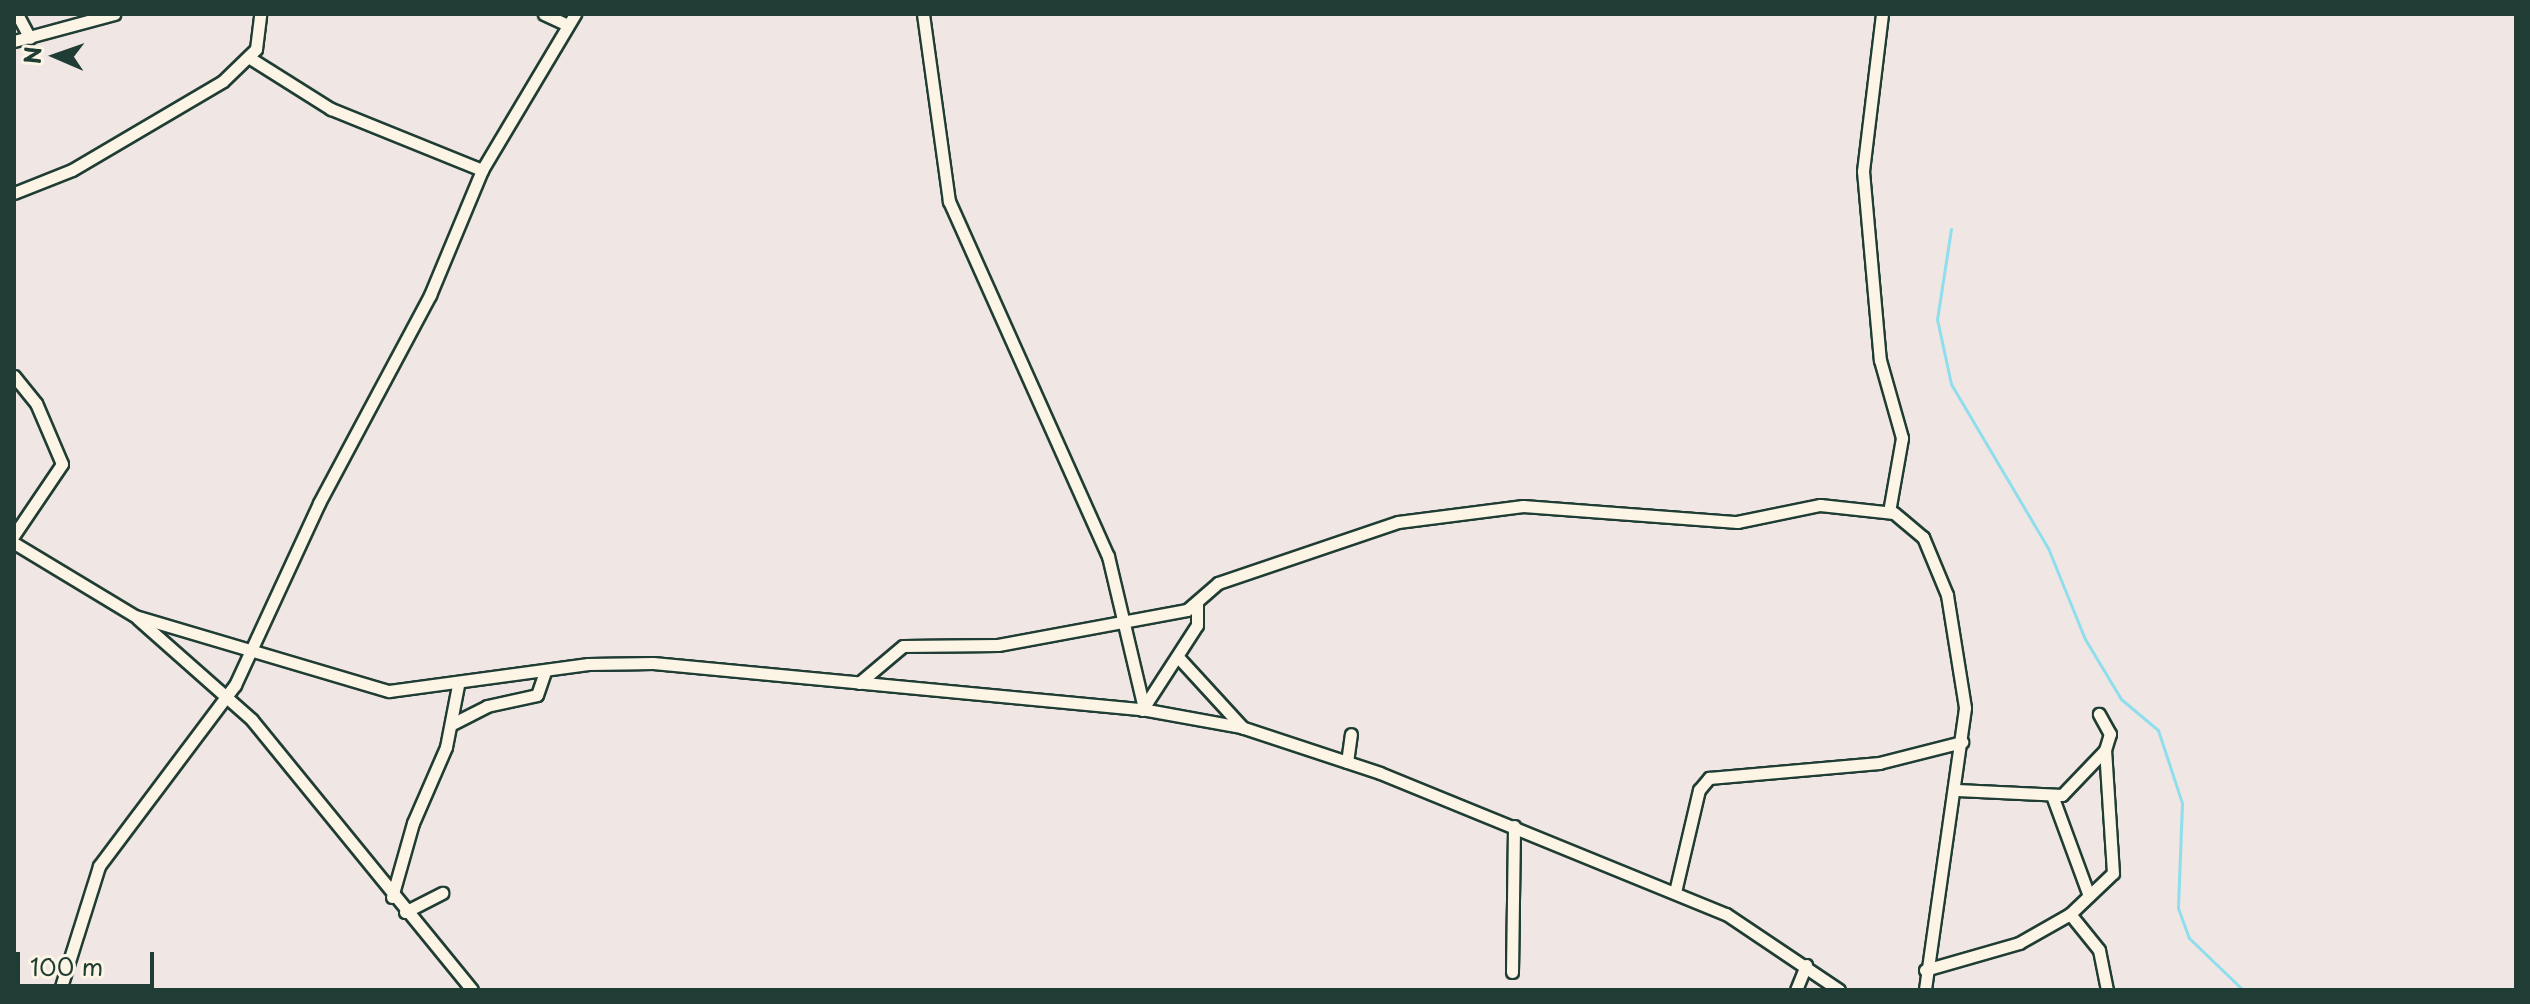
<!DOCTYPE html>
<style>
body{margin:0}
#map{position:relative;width:2530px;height:1004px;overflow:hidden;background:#f0e6e3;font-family:"Playpen Sans",sans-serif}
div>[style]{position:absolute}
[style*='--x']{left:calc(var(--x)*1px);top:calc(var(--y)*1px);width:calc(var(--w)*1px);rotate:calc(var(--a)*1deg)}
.stream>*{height:3px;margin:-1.5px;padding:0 1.5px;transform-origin:1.5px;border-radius:1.5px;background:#8fdeed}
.roads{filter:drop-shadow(2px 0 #1f3d34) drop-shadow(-2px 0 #1f3d34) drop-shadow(0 2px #1f3d34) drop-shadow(0 -2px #1f3d34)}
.minor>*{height:11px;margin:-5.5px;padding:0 5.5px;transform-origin:5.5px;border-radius:5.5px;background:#fcf5e5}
span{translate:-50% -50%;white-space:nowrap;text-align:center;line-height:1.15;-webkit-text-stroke:6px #fcf5e5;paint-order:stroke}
.frame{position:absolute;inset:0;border:16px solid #1f3d34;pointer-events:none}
.north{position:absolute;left:16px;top:16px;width:80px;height:80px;-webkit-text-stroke:6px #fcf5e5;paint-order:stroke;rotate:272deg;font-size:22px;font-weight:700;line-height:32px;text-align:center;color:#1f3d34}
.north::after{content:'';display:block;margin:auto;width:28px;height:36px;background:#1f3d34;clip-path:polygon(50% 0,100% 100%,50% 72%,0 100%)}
.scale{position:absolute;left:16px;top:952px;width:138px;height:36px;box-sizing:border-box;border:4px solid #1f3d34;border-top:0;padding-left:10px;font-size:24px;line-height:28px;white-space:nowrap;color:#1f3d34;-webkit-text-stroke:6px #fcf5e5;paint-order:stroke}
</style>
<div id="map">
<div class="stream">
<div style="--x:1951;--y:229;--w:91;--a:98.8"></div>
<div style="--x:1937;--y:319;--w:66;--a:77.8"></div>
<div style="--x:1951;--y:384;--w:191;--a:59.4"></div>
<div style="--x:2048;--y:548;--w:98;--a:67.9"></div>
<div style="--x:2085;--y:639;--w:70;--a:59"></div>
<div style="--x:2121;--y:699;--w:48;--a:40"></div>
<div style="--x:2158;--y:730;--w:77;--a:71.8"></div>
<div style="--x:2182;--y:803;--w:105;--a:92.2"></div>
<div style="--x:2178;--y:908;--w:32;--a:70"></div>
<div style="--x:2189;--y:938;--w:75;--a:43.9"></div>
</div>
<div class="roads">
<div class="minor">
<div style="--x:17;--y:14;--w:27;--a:62"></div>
<div style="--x:544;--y:14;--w:26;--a:25"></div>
<div style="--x:923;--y:14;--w:189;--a:82.1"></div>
<div style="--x:949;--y:201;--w:389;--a:65.9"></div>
<div style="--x:1108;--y:556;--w:152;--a:76.7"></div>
<div style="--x:1882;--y:14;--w:158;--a:96.9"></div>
<div style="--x:1863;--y:171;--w:190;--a:84.9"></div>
<div style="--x:1880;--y:360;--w:81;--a:74.2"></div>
<div style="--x:1902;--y:438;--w:75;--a:100"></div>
<div style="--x:14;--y:41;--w:104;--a:-15.1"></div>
<div style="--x:250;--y:58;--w:96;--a:32.2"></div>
<div style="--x:331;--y:109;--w:163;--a:22"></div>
<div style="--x:14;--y:193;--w:62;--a:-21.6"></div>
<div style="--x:72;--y:170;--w:175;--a:-30.5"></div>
<div style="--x:223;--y:81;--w:46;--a:-44.1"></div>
<div style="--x:256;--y:49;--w:35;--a:-83"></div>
<div style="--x:14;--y:376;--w:35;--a:51"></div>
<div style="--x:36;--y:403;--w:66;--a:66.9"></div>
<div style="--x:62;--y:464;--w:86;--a:124.1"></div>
<div style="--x:14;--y:543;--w:141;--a:31.1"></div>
<div style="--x:135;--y:616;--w:265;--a:16.5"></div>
<div style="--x:389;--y:691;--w:201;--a:-7.7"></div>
<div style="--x:588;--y:664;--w:65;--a:-0.9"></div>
<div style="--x:653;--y:663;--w:496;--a:5.4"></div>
<div style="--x:1147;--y:710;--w:96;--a:10.3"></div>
<div style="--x:1241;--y:727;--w:146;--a:18.3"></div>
<div style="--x:1380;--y:773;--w:374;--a:22.2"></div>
<div style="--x:1726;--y:914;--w:136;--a:33.9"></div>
<div style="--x:138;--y:619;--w:152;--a:41.5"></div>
<div style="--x:252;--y:720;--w:348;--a:50.8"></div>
<div style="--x:1178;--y:657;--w:96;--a:47.5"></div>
<div style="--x:859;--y:683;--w:57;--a:-40.1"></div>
<div style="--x:903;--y:646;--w:95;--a:-0.6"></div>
<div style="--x:998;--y:645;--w:192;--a:-10.5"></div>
<div style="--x:1187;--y:610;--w:41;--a:-41.1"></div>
<div style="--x:1218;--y:583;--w:190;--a:-18.7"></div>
<div style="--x:1398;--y:522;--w:126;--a:-7.3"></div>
<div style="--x:1523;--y:506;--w:215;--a:4.3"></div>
<div style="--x:1737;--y:522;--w:85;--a:-11.6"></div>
<div style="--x:1820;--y:505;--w:74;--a:6.2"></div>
<div style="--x:1894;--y:513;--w:38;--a:40"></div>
<div style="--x:1923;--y:537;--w:63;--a:67.5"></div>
<div style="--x:1947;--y:595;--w:114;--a:80.9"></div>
<div style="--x:1965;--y:708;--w:285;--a:98.1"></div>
<div style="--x:1142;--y:710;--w:101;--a:-57.1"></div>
<div style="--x:1197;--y:625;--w:21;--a:-90"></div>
<div style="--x:452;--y:724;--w:39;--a:-27"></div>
<div style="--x:487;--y:706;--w:51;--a:-12.4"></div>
<div style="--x:537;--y:695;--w:24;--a:-71"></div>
<div style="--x:1347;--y:762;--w:28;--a:-82"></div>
<div style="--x:1957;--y:790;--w:105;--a:2.7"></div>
<div style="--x:2062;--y:795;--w:62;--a:-46.3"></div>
<div style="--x:2105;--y:750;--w:17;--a:-73"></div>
<div style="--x:2110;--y:734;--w:23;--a:-119"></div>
<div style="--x:2053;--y:798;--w:104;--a:69.8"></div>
<div style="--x:1675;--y:892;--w:105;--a:-76.8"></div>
<div style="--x:1699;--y:790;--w:16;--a:-50"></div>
<div style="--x:1709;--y:778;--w:171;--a:-5"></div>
<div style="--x:1879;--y:763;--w:86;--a:-14.2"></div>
<div style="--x:392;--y:897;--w:77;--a:-74.2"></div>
<div style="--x:413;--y:823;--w:83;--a:-66.5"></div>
<div style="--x:446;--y:747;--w:63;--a:-79"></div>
<div style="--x:405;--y:912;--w:42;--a:-27.2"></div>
<div style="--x:2070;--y:914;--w:46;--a:51.1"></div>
<div style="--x:2099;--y:950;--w:41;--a:78.7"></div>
<div style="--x:1925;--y:970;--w:98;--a:-16"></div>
<div style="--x:2019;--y:943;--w:59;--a:-29.6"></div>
<div style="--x:2070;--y:914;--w:59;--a:-43.6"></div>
<div style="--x:2113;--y:873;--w:123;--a:-93.7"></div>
<div style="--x:1512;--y:972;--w:146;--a:-89.2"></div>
<div style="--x:60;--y:990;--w:130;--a:-72.5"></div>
<div style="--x:99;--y:866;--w:226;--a:-53.1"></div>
<div style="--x:235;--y:685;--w:200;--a:-65.2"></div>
<div style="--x:319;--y:503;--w:236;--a:-61.9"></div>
<div style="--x:430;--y:295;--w:135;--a:-67.4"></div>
<div style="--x:482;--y:170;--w:182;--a:-59.2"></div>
<div style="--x:1796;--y:990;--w:27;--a:-68"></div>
</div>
</div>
<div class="frame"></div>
<div class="north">N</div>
<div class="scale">100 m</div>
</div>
